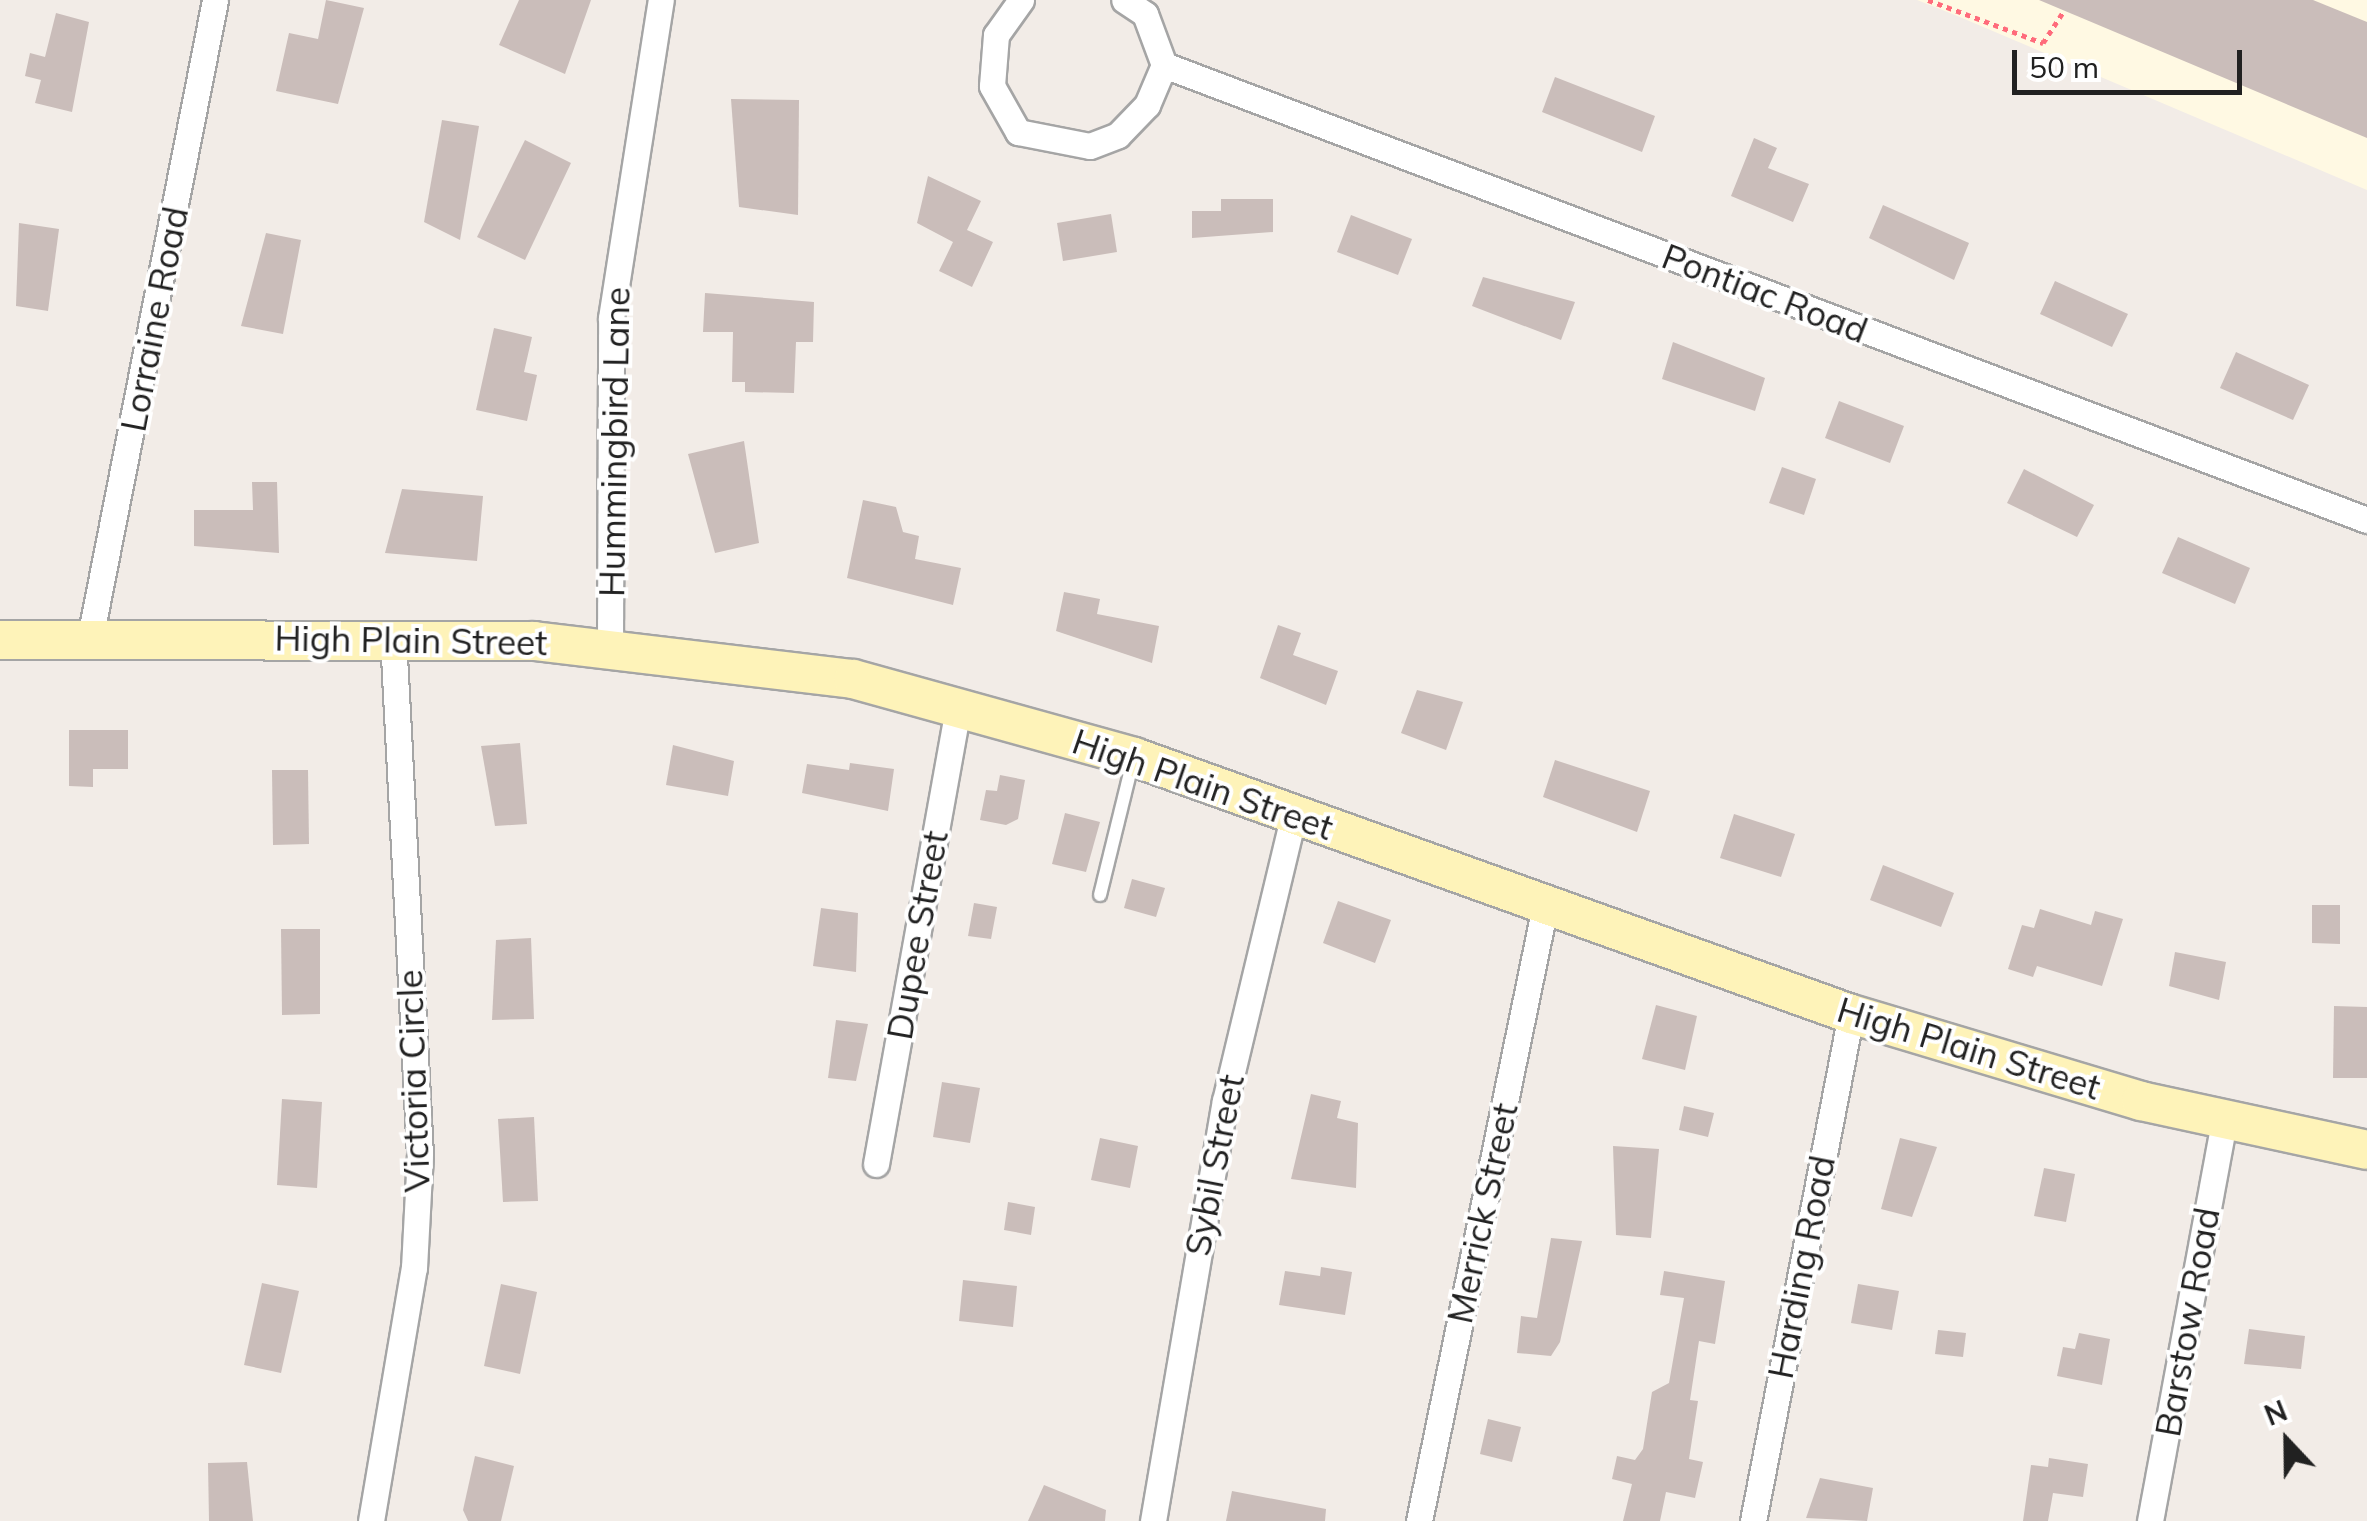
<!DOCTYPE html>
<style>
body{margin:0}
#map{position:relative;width:2367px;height:1521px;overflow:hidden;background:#f2ece7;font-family:Mulish,sans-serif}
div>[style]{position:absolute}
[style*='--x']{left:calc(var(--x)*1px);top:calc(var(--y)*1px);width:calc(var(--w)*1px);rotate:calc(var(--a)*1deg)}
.education>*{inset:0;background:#fff9e3}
.building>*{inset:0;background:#cabdba}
.path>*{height:5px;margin-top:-2.5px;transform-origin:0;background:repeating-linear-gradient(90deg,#ff6b7b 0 5px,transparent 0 10px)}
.roads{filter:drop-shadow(2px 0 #a5a5a5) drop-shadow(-2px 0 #a5a5a5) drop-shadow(0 2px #a5a5a5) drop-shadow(0 -2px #a5a5a5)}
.service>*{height:12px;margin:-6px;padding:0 6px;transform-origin:6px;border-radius:6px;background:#fff}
.minor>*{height:25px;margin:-12.5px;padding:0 12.5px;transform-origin:12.5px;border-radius:12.5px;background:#fff}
.secondary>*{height:38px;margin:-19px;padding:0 19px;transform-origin:19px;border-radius:19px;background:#fef3b9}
span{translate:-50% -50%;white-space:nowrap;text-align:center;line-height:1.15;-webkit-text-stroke:8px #fff;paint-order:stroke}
.street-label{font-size:35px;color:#212121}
.north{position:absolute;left:2237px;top:1391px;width:100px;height:100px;-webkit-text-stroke:8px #fff;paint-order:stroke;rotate:338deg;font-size:28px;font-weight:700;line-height:40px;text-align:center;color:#212121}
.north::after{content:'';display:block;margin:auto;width:35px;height:45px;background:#212121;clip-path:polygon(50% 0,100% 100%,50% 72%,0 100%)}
.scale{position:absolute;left:2012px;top:50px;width:230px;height:45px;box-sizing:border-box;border:5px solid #212121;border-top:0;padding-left:12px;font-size:30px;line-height:35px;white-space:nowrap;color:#212121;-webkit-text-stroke:8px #fff;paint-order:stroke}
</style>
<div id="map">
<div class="education">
<div style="clip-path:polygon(1917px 0,2367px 0,2367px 190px,1955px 15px)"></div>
</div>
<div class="building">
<div style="clip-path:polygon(326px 0,364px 8px,338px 104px,276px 91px,289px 33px,318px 39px)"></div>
<div style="clip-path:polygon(519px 0,591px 0,565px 74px,499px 45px)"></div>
<div style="clip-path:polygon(2039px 0,2313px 0,2367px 22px,2367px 138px)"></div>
<div style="clip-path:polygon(56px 13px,89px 22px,72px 112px,35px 103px,41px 80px,25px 76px,30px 53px,45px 57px)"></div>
<div style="clip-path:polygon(1555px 77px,1655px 116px,1642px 152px,1542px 112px)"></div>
<div style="clip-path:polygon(731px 99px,799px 100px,798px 215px,739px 207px)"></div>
<div style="clip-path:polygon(442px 120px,479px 126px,460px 240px,424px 222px)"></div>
<div style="clip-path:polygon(1754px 138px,1777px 148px,1768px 168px,1809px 184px,1793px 222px,1731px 196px)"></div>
<div style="clip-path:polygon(525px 140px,571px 163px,525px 260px,477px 237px)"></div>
<div style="clip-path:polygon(928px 176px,981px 201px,967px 230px,993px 242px,972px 287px,939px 271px,953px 242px,917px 223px)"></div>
<div style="clip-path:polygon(1221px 199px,1273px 199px,1273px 232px,1192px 238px,1192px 211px,1221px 211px)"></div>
<div style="clip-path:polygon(1883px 205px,1969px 243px,1954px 280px,1869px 238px)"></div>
<div style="clip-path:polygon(1111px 214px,1117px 252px,1063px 261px,1057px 223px)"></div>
<div style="clip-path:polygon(1351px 215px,1412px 239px,1398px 275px,1337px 252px)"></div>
<div style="clip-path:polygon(19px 223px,59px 229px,48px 311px,16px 306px)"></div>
<div style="clip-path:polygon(266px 233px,301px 240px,283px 334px,241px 326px)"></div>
<div style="clip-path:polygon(1483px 277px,1575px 302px,1561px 340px,1472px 306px)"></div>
<div style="clip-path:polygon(2055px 281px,2128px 314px,2112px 347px,2040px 314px)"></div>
<div style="clip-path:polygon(705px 293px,814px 302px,813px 342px,796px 342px,794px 393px,745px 392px,745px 382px,732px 382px,733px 332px,703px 332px)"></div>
<div style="clip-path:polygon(494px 328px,532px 337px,524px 372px,537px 375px,527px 421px,476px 410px)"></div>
<div style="clip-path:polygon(1673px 342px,1765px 378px,1755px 411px,1662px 379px)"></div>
<div style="clip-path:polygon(2236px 352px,2309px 385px,2293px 420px,2220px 388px)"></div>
<div style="clip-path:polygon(1839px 401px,1904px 426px,1890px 463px,1825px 438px)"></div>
<div style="clip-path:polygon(744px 441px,759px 543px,715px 553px,688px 454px)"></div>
<div style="clip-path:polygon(1782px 467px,1816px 479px,1804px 515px,1769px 503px)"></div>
<div style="clip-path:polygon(2024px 469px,2094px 505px,2077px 537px,2007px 503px)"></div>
<div style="clip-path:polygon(252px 482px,277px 482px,279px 553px,194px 546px,194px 510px,253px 510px)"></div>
<div style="clip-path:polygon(402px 489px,483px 496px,477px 561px,385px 553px)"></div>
<div style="clip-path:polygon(863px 500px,896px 507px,903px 532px,919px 536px,915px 559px,961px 568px,953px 605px,847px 578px)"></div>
<div style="clip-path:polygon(2178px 537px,2250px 568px,2235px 604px,2162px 573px)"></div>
<div style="clip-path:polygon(1064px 592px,1100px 599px,1097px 614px,1159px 626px,1152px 663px,1056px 631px)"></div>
<div style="clip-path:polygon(1278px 625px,1301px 633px,1293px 655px,1338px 671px,1326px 705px,1260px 678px)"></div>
<div style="clip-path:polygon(1417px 690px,1463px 702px,1446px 750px,1401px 733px)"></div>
<div style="clip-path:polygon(69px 730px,128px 730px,128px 769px,93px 769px,93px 787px,69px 786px)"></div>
<div style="clip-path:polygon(520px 743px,527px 824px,495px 826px,481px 746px)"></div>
<div style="clip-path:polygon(673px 745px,734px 761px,728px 796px,666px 785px)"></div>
<div style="clip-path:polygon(1555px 760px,1650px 791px,1637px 832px,1543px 797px)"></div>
<div style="clip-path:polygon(850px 763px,894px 769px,888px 811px,802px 793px,807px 764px,849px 770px)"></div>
<div style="clip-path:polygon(272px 770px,308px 770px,309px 844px,273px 845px)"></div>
<div style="clip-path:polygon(1000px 775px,1025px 780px,1018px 819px,1006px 825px,980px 820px,986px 790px,997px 791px)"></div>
<div style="clip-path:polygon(1065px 813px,1100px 822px,1086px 872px,1052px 864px)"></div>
<div style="clip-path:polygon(1734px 814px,1795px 834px,1781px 877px,1720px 858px)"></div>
<div style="clip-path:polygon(1883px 865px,1954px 893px,1941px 927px,1870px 900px)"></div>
<div style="clip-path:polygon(1132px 879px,1165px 888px,1156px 917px,1124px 908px)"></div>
<div style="clip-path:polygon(1338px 901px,1391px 920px,1375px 963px,1323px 943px)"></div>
<div style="clip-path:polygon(974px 903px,997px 907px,991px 939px,968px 936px)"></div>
<div style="clip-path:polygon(2312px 905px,2340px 905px,2340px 944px,2312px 943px)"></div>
<div style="clip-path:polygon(821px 908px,858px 913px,856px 972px,813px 966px)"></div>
<div style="clip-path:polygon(2040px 909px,2091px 925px,2095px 911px,2123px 919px,2102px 986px,2037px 966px,2033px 977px,2008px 969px,2022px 925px,2034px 928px)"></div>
<div style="clip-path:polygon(281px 929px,320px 929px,320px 1014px,282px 1015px)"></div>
<div style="clip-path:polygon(531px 938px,534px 1019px,492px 1020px,496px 940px)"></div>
<div style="clip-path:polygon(2175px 952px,2226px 962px,2219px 1000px,2169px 986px)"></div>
<div style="clip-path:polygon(1656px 1005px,1697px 1016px,1685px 1070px,1642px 1059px)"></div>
<div style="clip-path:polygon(2334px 1006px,2367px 1007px,2367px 1078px,2333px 1078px)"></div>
<div style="clip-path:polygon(836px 1020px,868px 1024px,856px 1081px,828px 1078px)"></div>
<div style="clip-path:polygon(942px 1082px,980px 1088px,970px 1143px,933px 1137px)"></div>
<div style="clip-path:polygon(1311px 1094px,1341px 1101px,1337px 1118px,1358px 1123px,1356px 1188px,1291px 1179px)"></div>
<div style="clip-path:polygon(282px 1099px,322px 1102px,317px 1188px,277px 1185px)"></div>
<div style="clip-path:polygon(1684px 1106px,1714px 1113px,1708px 1137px,1679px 1130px)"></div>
<div style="clip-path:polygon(534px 1117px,538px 1201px,503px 1202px,498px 1119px)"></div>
<div style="clip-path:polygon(1100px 1138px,1138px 1146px,1130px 1188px,1091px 1180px)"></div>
<div style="clip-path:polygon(1900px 1138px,1937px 1147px,1912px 1217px,1881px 1209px)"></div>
<div style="clip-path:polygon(1613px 1146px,1659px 1149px,1651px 1238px,1616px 1235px)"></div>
<div style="clip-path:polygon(2044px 1168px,2075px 1174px,2066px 1222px,2034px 1216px)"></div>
<div style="clip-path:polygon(1008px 1202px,1035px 1207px,1031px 1235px,1004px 1230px)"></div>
<div style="clip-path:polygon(1551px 1238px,1582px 1241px,1560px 1342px,1551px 1356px,1517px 1353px,1521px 1316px,1537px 1318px)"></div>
<div style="clip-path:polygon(1321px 1267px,1352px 1272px,1345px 1315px,1279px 1305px,1285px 1271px,1320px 1276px)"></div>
<div style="clip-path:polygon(1664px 1271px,1725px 1281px,1715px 1344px,1699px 1341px,1690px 1400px,1698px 1401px,1689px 1459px,1703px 1462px,1695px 1498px,1666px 1492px,1660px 1521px,1623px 1521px,1632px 1484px,1612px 1479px,1617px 1456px,1635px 1460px,1643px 1449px,1652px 1392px,1669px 1383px,1684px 1298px,1660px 1295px)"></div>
<div style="clip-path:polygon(963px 1280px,1017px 1286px,1013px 1327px,959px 1321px)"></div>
<div style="clip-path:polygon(262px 1283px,299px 1291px,281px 1373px,244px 1365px)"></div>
<div style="clip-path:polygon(501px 1284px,537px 1292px,520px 1374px,484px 1366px)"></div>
<div style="clip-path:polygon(1858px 1284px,1899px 1291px,1892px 1330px,1851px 1323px)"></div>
<div style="clip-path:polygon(2249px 1329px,2305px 1336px,2301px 1369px,2244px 1364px)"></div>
<div style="clip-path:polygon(1938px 1330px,1966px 1333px,1963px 1357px,1935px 1354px)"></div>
<div style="clip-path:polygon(2079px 1333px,2110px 1339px,2102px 1385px,2057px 1376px,2063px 1347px,2075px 1349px)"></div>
<div style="clip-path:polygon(1488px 1419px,1521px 1427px,1512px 1462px,1480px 1454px)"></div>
<div style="clip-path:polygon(475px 1456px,514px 1466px,501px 1521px,468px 1521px,463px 1510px)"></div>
<div style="clip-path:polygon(2049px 1458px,2088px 1464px,2083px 1497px,2053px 1493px,2048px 1521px,2023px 1521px,2031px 1465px,2048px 1467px)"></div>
<div style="clip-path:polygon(247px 1462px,253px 1521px,209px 1521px,208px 1463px)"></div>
<div style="clip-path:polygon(1820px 1478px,1873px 1488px,1867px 1521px,1806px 1518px)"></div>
<div style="clip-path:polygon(1044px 1485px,1106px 1510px,1105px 1521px,1028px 1521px)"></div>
<div style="clip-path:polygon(1232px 1491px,1326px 1509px,1325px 1521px,1226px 1521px)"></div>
</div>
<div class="path">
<div style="--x:1928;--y:0;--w:123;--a:20.5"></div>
<div style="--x:2043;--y:43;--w:38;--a:-57"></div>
</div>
<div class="roads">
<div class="service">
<div style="--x:1100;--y:895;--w:138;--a:-76.2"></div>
</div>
<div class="minor">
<div style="--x:1021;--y:0;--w:43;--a:125.5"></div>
<div style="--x:996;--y:35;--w:51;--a:94.5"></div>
<div style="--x:992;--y:86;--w:53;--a:60.5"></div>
<div style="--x:1018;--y:132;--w:73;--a:11"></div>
<div style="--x:1090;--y:146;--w:30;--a:-21"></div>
<div style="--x:1118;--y:135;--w:42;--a:-46"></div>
<div style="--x:1147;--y:105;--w:43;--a:-67"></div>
<div style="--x:1164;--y:65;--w:54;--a:-110.4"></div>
<div style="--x:1145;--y:14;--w:25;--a:-146"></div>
<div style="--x:1164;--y:65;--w:1286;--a:20.72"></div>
<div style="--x:90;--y:638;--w:650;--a:-78.91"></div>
<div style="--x:610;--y:648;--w:330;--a:-89.8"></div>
<div style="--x:611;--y:318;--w:322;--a:-81.1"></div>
<div style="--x:876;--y:1164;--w:466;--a:-79.8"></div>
<div style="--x:371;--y:1521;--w:257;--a:-80.4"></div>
<div style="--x:414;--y:1268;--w:113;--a:-87"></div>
<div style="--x:420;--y:1155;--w:519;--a:-92.98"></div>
<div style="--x:1153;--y:1521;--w:426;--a:-80.3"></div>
<div style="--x:1225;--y:1101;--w:295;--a:-76.5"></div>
<div style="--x:1419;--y:1521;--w:628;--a:-78.42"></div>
<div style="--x:1753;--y:1521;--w:516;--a:-79.06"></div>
<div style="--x:2150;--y:1521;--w:405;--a:-79.5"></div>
</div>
<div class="secondary">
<div style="--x:0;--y:640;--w:534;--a:0.11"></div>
<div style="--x:534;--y:641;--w:321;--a:6.8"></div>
<div style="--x:853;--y:679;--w:292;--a:15.5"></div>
<div style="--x:1134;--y:757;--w:762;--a:19.72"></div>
<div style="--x:1851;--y:1014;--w:303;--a:16.7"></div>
<div style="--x:2141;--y:1101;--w:231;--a:12.2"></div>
</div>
</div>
<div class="street-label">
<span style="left:1765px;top:293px;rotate:21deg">Pontiac Road</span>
<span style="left:154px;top:319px;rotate:-79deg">Lorraine Road</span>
<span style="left:614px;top:442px;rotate:-89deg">Hummingbird Lane</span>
<span style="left:411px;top:640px;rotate:1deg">High Plain Street</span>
<span style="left:1203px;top:784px;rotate:19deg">High Plain Street</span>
<span style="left:917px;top:935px;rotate:-80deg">Dupee Street</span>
<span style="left:1969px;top:1048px;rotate:17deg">High Plain Street</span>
<span style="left:413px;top:1081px;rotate:-92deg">Victoria Circle</span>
<span style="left:1214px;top:1165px;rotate:-79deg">Sybil Street</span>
<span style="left:1482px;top:1213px;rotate:-78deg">Merrick Street</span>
<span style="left:1801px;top:1267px;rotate:-79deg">Harding Road</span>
<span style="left:2187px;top:1322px;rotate:-80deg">Barstow Road</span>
</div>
<div class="north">N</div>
<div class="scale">50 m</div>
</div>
